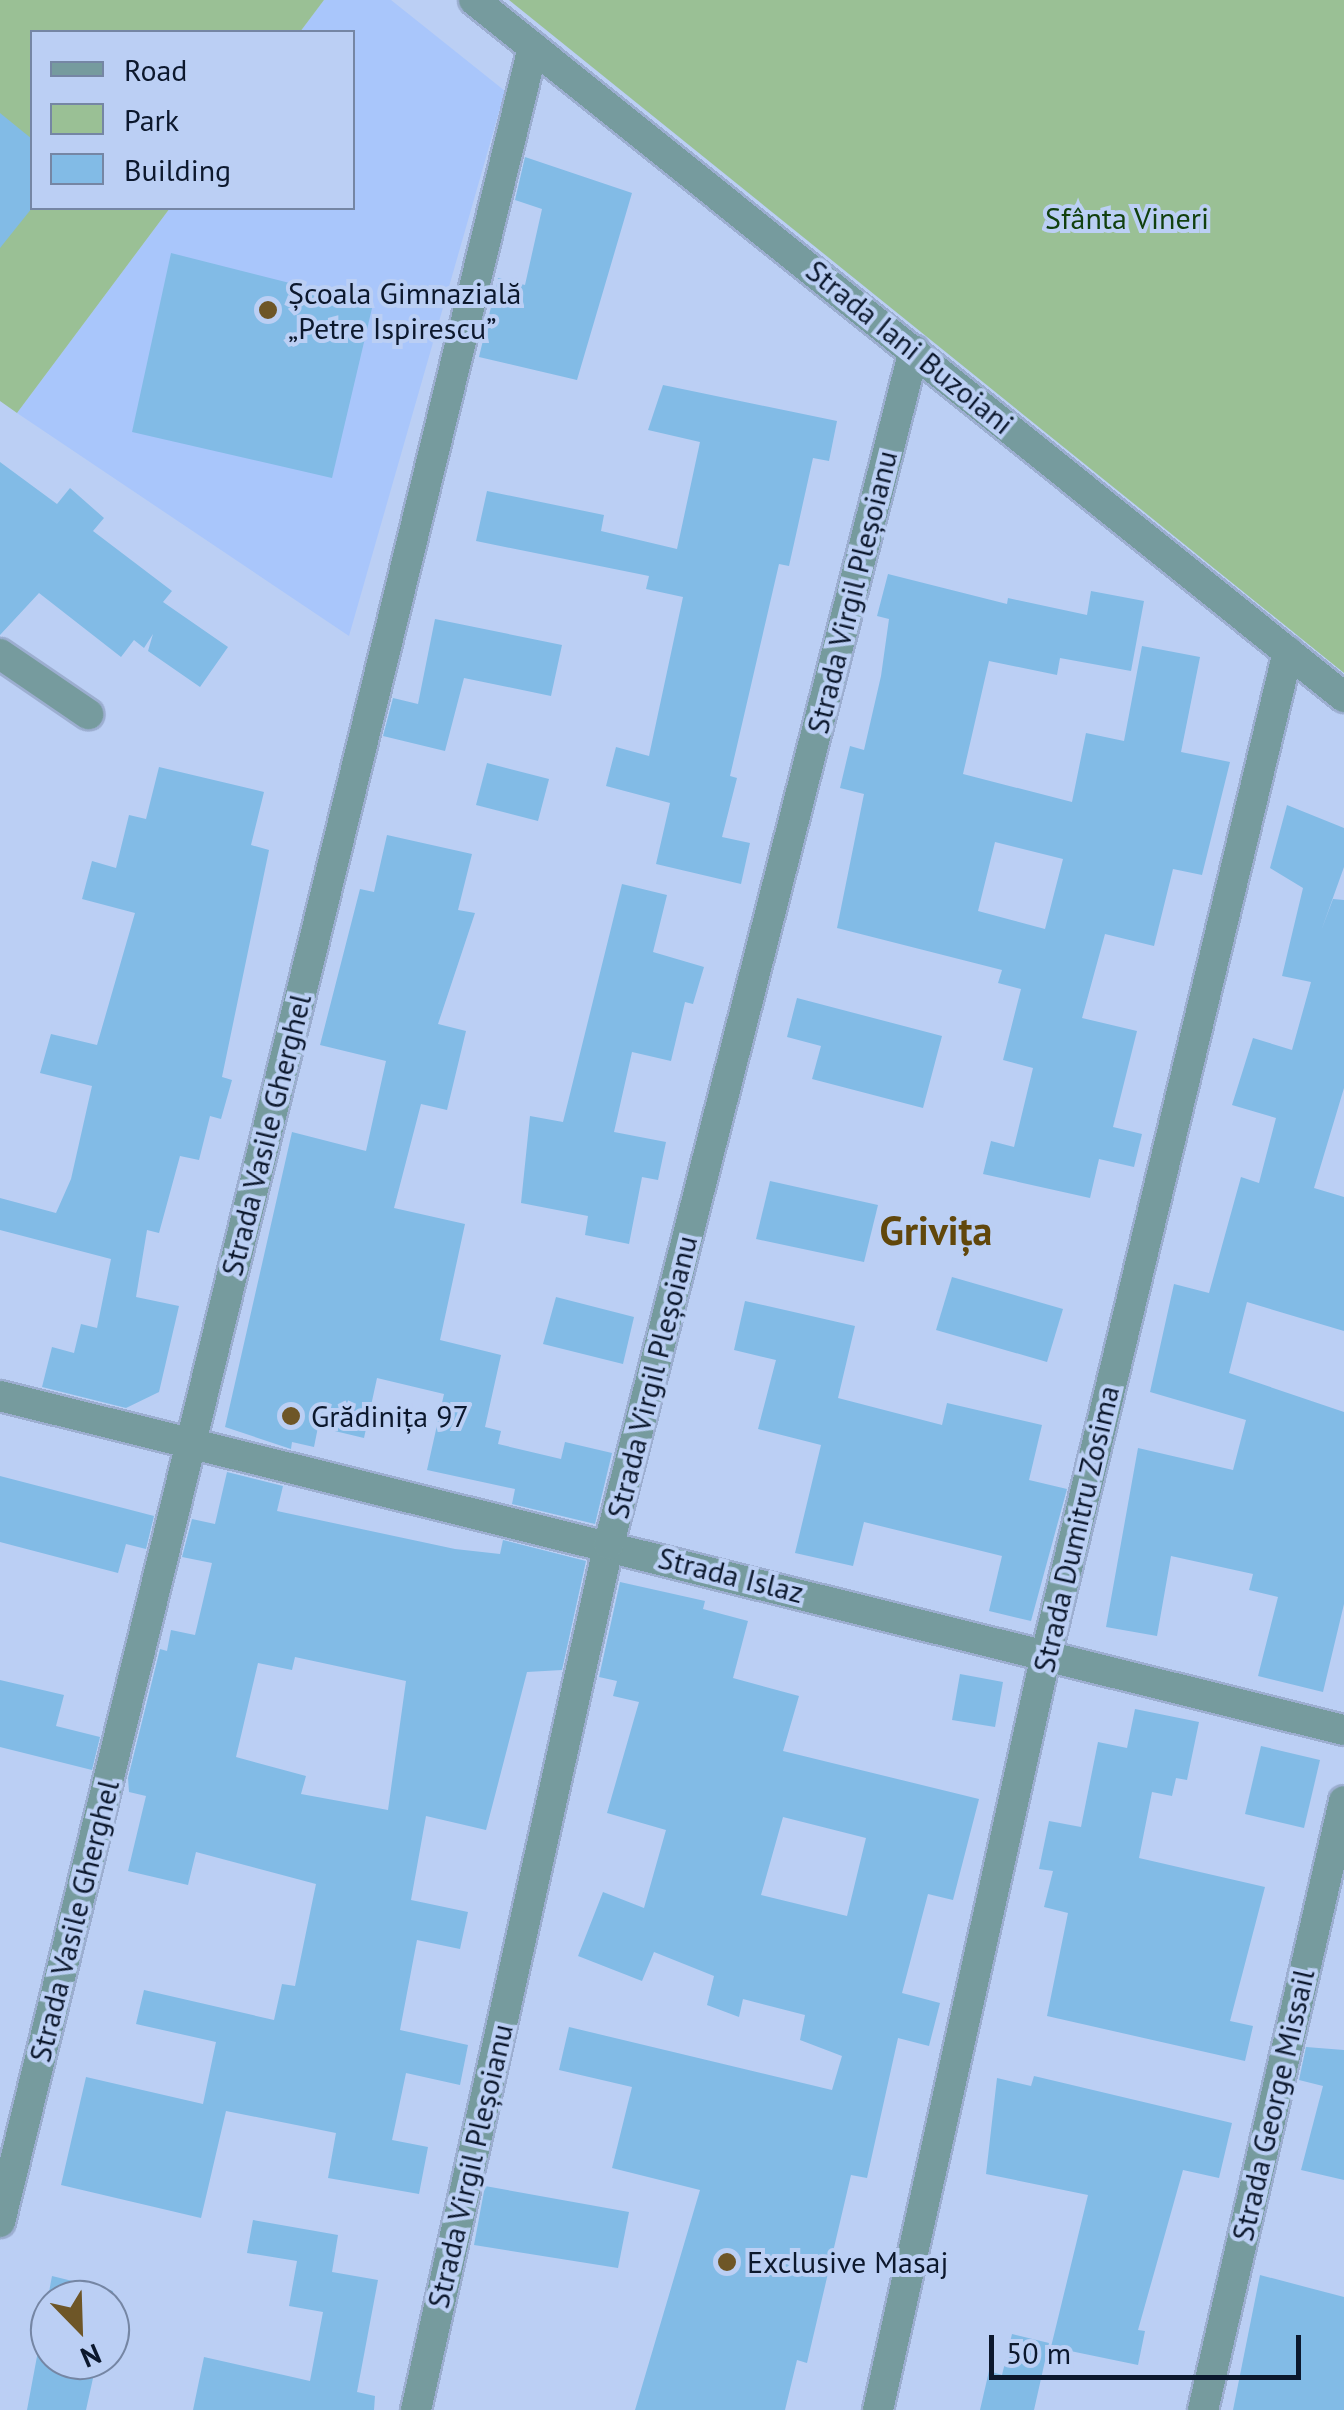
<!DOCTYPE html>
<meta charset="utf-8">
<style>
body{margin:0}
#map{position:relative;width:1344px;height:2410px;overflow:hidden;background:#bbcff4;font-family:"PT Sans",sans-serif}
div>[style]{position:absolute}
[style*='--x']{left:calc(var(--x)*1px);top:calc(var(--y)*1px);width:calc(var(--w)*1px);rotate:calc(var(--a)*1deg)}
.built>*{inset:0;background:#a9c6fb}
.green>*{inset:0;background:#9ac095}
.building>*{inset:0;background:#82bbe6}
.roads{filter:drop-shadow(2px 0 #9caed0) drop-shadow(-2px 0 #9caed0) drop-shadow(0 2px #9caed0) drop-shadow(0 -2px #9caed0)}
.minor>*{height:30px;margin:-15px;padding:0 15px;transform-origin:15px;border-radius:15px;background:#769b9e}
.tertiary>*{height:30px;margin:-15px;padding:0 15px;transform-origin:15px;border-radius:15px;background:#769b9e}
.dots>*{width:28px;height:28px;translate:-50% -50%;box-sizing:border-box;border:5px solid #bbcff4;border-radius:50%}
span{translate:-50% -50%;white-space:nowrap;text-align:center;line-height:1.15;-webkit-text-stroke:8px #bbcff4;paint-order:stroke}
.park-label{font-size:30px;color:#11400e}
.poi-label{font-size:30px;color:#0c182d}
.left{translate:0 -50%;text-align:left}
.street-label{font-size:30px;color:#0c182d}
.district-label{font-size:40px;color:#61470b;font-weight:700}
.legend{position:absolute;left:30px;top:30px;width:325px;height:180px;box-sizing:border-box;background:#bbcff4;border:2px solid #7586a4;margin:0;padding:12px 18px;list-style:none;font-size:30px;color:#0c182d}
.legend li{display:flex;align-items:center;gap:20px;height:50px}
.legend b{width:50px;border:2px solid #7586a4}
.north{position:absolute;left:30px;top:2280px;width:100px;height:100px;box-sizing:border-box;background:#bbcff4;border:2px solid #7586a4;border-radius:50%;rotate:157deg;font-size:28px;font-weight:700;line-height:40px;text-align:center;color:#0c182d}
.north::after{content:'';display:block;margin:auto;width:35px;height:45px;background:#6e5627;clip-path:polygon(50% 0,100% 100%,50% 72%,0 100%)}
.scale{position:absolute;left:989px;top:2335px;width:312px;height:45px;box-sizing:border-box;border:5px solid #0c182d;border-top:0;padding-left:12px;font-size:30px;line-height:35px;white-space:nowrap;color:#0c182d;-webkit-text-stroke:8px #bbcff4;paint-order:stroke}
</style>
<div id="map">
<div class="built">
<div style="clip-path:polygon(324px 0,391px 0,505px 91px,349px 636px,17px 413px,170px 208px,352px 208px,352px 32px,300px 32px)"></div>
</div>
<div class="green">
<div style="clip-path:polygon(0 0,324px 0,300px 32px,32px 32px,32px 208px,170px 208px,17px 413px,0 401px)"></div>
<div style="clip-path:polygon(509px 0,1344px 0,1344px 673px)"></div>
</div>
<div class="building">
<div style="clip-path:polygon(0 113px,32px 139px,32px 208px,0 248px)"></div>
<div style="clip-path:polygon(525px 157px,632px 193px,577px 380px,479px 357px,498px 278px,525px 285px,542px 209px,515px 200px)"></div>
<div style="clip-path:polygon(171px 253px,373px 304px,332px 478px,132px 432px)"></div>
<div style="clip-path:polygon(663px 385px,837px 421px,829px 461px,813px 458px,789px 566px,779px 564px,730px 776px,737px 778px,722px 837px,750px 843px,741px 884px,656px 864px,670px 803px,606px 786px,616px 747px,649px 756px,683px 597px,646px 589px,649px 576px,476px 541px,487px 491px,604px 515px,601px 531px,677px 549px,700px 442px,648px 430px)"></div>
<div style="clip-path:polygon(0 462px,57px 504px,70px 488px,104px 518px,93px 531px,172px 591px,163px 602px,228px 647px,200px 687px,148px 651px,153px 634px,144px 648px,134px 640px,121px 657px,39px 593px,0 635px)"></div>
<div style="clip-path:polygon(evenodd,888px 574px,1007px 604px,1008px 598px,1087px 615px,1091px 591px,1144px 601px,1131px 671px,1060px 658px,1057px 675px,989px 661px,963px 774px,1072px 802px,1086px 733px,1124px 741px,1142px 646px,1200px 657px,1181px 752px,1230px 762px,1202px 875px,1173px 869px,1154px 946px,1105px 934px,1082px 1018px,1137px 1031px,1113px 1127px,1142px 1134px,1134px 1167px,1099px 1159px,1090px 1198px,983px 1174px,991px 1141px,1014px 1147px,1033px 1068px,1003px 1060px,1021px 989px,998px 983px,1002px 970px,837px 928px,864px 794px,840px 788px,850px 746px,864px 750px,881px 676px,889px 619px,877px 616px,888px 574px,995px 842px,1063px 859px,1045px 929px,978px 911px,995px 842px)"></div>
<div style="clip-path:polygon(435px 619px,562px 645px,551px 696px,464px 678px,445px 751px,383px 736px,393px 698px,418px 704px)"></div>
<div style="clip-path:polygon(487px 763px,549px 779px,538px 821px,476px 805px)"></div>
<div style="clip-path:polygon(159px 767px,264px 792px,251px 845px,269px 850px,222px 1077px,232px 1080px,221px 1119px,210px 1116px,199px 1160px,180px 1156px,159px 1233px,147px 1230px,136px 1297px,179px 1306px,159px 1392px,126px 1408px,42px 1387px,52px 1347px,74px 1353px,81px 1324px,97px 1328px,111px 1259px,0 1230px,0 1198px,56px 1213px,71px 1179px,92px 1086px,40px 1073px,51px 1034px,97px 1045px,135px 913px,82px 899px,92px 861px,116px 868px,129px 815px,146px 819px)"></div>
<div style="clip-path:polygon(1287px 805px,1344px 828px,1344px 867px,1321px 931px,1333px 899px,1344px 900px,1344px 1088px,1314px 1188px,1344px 1197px,1344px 1331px,1247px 1302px,1229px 1373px,1344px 1412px,1344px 1604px,1323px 1692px,1258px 1676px,1278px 1597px,1249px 1590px,1253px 1574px,1171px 1556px,1157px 1636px,1106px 1627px,1138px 1448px,1233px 1470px,1246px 1420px,1150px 1392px,1174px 1284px,1209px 1293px,1241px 1177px,1259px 1183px,1276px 1118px,1232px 1105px,1253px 1038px,1292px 1050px,1311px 982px,1282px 976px,1303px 888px,1270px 868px)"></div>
<div style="clip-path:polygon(387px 835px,472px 854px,458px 910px,475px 913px,438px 1024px,466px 1031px,447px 1110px,421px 1104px,394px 1208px,465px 1224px,440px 1340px,501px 1355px,485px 1427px,501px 1431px,498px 1444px,561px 1459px,565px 1442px,612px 1453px,595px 1524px,512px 1504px,515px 1489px,427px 1470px,444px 1394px,377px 1378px,364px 1438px,318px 1427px,314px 1447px,292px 1442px,291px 1449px,225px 1427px,292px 1132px,366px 1151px,386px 1061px,320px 1045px,360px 889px,374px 892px)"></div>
<div style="clip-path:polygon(622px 884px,667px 895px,653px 952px,704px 967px,693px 1004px,685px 1002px,671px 1061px,632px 1052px,614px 1132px,666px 1142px,658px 1180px,642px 1177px,629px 1244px,585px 1235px,588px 1216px,521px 1203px,530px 1116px,563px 1122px)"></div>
<div style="clip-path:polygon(797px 998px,942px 1036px,923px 1108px,812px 1079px,821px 1046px,787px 1037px)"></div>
<div style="clip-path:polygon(770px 1181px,878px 1205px,864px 1262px,756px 1239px)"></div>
<div style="clip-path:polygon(952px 1277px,1063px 1309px,1047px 1362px,936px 1330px)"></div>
<div style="clip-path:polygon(556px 1297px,634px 1317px,623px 1364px,543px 1344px)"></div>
<div style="clip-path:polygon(745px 1301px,855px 1326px,838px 1398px,942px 1425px,947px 1403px,1042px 1425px,1029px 1480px,1067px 1489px,1031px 1621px,989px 1611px,1002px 1556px,864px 1522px,853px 1566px,795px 1553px,821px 1445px,758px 1429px,776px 1360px,734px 1350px)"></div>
<div style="clip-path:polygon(evenodd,227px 1472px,283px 1486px,277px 1511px,455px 1549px,500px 1554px,503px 1540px,586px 1561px,562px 1670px,527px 1672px,486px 1830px,426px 1816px,411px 1900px,468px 1912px,460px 1949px,417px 1940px,400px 2030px,468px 2045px,460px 2085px,406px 2073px,392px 2140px,428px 2147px,419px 2194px,328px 2178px,336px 2133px,226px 2111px,201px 2218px,61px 2185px,86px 2077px,203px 2104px,216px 2042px,136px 2024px,144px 1990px,274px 2020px,282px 1984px,295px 1986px,316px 1884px,196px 1852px,188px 1885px,128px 1871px,146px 1796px,129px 1792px,128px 1778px,160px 1649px,167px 1651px,171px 1630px,195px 1635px,212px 1563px,182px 1557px,192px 1519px,215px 1524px,227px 1472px,295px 1657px,406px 1681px,388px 1810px,301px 1794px,306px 1776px,236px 1757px,258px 1663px,292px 1670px,295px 1657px)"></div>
<div style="clip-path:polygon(0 1476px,154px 1516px,146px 1549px,126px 1544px,118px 1573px,0 1542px)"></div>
<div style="clip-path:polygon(evenodd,620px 1582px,705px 1601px,703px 1609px,748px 1621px,733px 1678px,799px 1696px,783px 1751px,979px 1799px,953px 1900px,928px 1894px,902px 1993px,940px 2003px,929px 2046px,898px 2038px,867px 2178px,851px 2175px,807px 2363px,797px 2360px,785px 2410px,635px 2410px,700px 2190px,612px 2168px,632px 2087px,559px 2070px,569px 2027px,832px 2090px,842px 2056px,800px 2040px,805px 2015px,743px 1999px,739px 2017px,707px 2005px,714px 1976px,654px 1952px,642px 1981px,578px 1956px,603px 1892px,644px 1908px,666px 1830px,607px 1813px,639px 1702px,613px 1696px,617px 1681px,599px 1677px,620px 1582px,783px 1817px,866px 1838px,847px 1916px,761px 1895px,783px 1817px)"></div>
<div style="clip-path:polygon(960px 1674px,1003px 1682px,995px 1727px,952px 1720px)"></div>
<div style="clip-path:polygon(0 1680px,64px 1695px,56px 1726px,100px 1737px,92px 1770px,0 1747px)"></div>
<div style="clip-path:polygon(1135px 1709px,1199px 1722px,1187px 1780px,1176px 1778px,1172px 1796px,1152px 1792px,1139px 1858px,1265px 1887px,1230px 2021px,1253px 2026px,1245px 2061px,1047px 2016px,1068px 1913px,1044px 1907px,1053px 1871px,1039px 1869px,1049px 1821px,1081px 1827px,1098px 1742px,1127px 1748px)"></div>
<div style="clip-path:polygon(1261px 1746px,1320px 1760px,1304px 1828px,1245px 1814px)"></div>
<div style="clip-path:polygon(1306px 2047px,1344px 2050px,1344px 2180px,1301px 2170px,1323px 2086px,1299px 2080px)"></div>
<div style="clip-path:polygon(1034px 2076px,1232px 2123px,1219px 2178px,1183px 2170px,1138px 2330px,1145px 2331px,1138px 2365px,1051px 2347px,1088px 2195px,986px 2174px,997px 2078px,1031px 2086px)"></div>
<div style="clip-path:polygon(485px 2186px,629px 2212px,618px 2268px,474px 2245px)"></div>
<div style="clip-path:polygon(253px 2220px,338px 2235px,332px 2272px,378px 2280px,357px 2392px,375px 2396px,374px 2410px,193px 2410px,204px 2357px,310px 2381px,323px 2312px,289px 2306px,297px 2261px,247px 2253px)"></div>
<div style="clip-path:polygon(1260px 2275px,1344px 2297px,1344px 2410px,1233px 2410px)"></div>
<div style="clip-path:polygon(52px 2276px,113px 2291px,110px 2305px,50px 2300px,50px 2360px,97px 2360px,86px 2410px,27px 2410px)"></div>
<div style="clip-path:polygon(1012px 2334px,1049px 2343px,1034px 2410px,980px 2410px,989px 2371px,1002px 2375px)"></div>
</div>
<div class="roads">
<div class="minor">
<div style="--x:0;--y:654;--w:107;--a:34.3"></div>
<div style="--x:0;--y:1396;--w:1385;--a:13.96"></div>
<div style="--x:0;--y:2222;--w:2239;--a:-76.23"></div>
<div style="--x:416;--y:2410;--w:887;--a:-77.44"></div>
<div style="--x:609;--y:1544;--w:1232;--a:-75.67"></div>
<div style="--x:878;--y:2410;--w:773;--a:-77.46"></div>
<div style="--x:1046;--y:1655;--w:1032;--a:-76.44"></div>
<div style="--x:1203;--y:2410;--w:625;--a:-76.96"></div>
</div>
<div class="tertiary">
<div style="--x:474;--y:0;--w:1115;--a:38.7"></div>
</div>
</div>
<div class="dots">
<div style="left:268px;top:310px;background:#6e5627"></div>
<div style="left:291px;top:1416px;background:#6e5627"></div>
<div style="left:727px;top:2262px;background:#6e5627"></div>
</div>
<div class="park-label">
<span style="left:1127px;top:218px">Sfânta Vineri</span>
</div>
<div class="poi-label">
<span class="left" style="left:288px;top:310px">Școala Gimnazială<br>„Petre Ispirescu”</span>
<span class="left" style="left:311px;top:1416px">Grădinița 97</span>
<span class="left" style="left:747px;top:2262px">Exclusive Masaj</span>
</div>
<div class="street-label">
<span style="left:910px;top:347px;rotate:39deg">Strada Iani Buzoiani</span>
<span style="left:852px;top:592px;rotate:-76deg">Strada Virgil Pleșoianu</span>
<span style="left:266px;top:1135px;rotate:-76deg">Strada Vasile Gherghel</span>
<span style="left:652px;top:1377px;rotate:-76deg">Strada Virgil Pleșoianu</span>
<span style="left:1076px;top:1529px;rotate:-77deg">Strada Dumitru Zosima</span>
<span style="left:731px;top:1575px;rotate:14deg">Strada Islaz</span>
<span style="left:74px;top:1921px;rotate:-76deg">Strada Vasile Gherghel</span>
<span style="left:1273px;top:2105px;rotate:-77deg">Strada George Missail</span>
<span style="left:470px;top:2166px;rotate:-77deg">Strada Virgil Pleșoianu</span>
</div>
<div class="district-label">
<span style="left:936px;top:1230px">Grivița</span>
</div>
<ul class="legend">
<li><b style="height:12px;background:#769b9e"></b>Road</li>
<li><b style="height:28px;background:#9ac095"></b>Park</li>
<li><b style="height:28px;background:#82bbe6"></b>Building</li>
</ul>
<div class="north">N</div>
<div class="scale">50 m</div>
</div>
